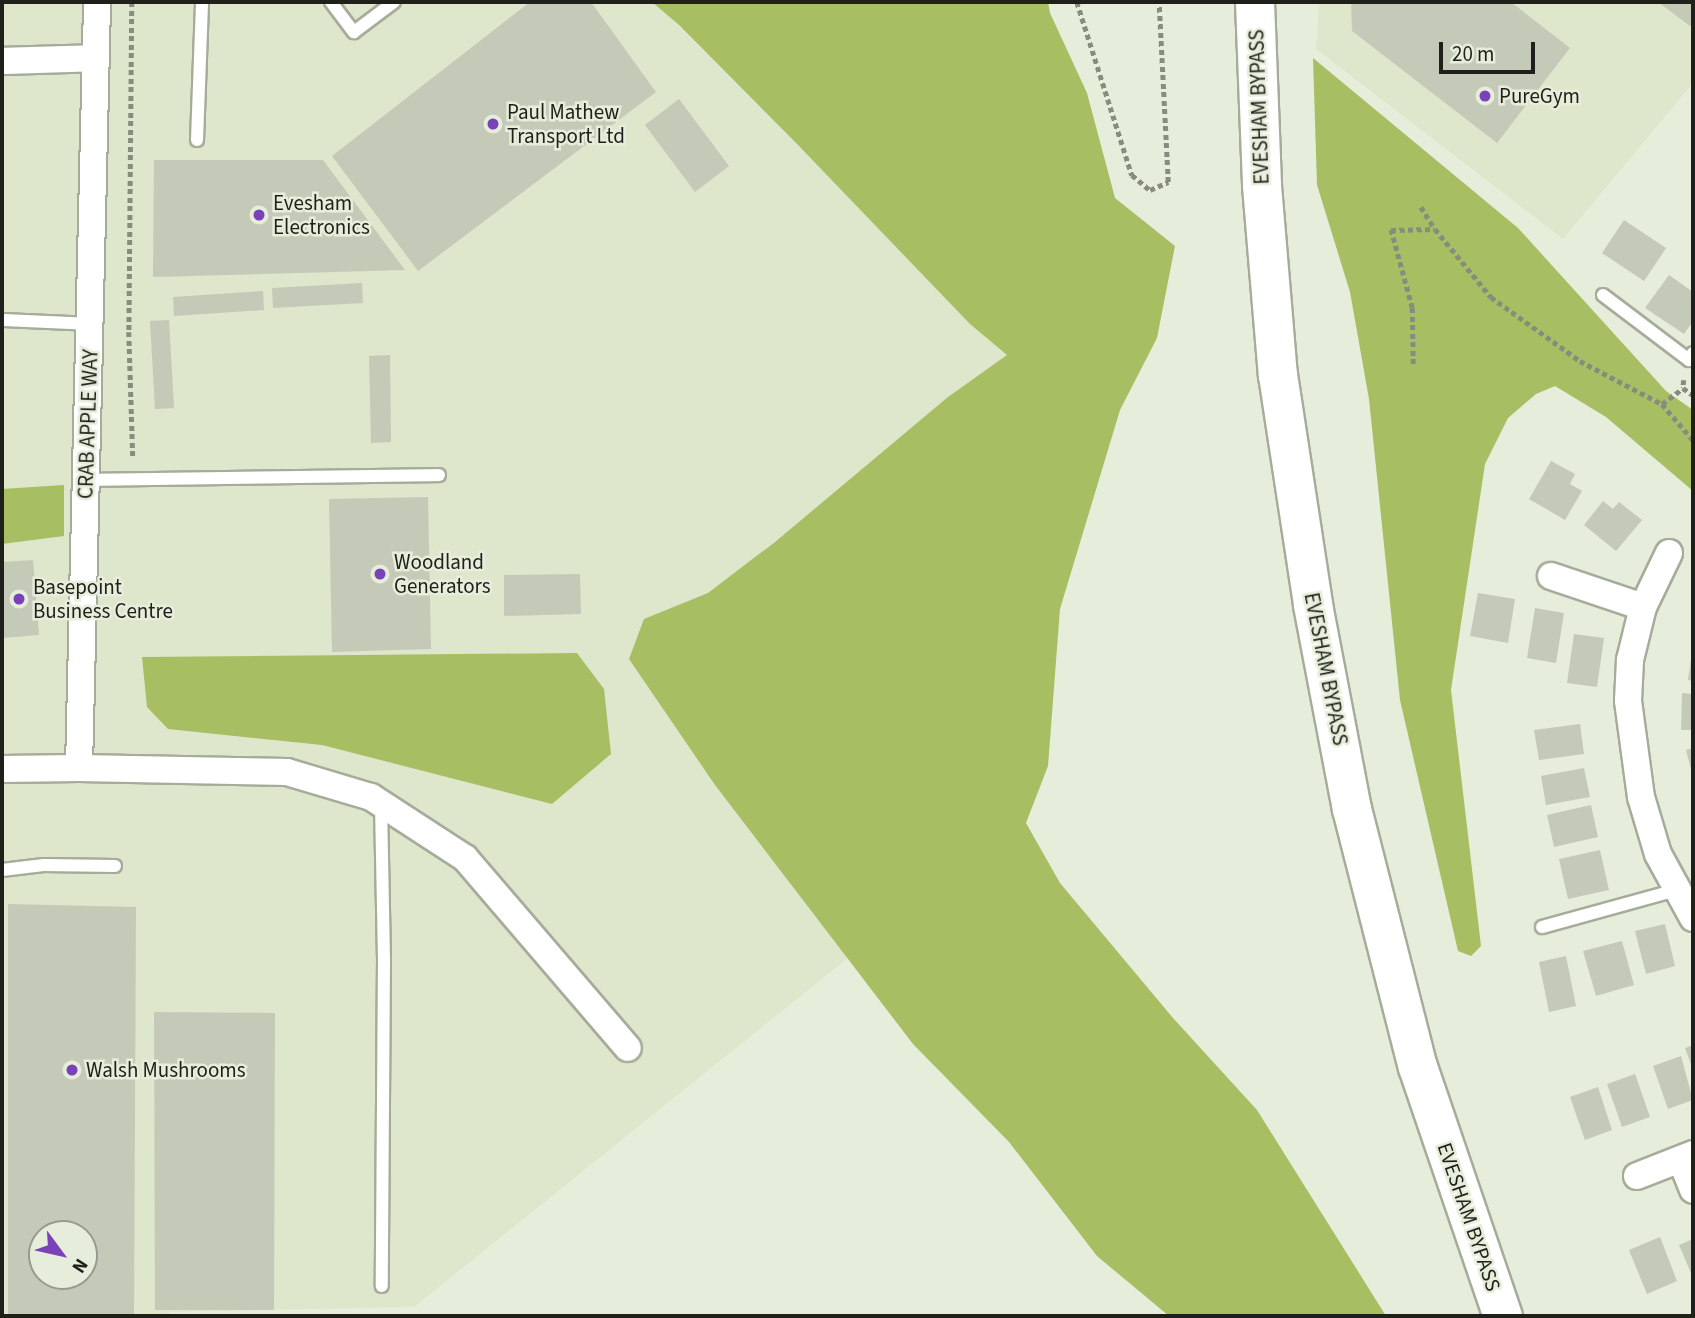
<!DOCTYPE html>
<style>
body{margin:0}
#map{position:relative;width:1695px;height:1318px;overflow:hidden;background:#e7eddb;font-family:"Source Sans 3",sans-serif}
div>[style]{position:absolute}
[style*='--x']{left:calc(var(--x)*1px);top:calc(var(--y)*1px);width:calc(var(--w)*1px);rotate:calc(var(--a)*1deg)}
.built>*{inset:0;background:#dee6cc}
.forest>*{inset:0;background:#a7bf62}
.building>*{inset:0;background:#c4cab7}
.path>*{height:4.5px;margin-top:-2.25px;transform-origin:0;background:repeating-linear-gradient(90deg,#888c7f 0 5px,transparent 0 8.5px)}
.roads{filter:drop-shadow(2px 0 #a6ac9a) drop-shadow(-2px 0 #a6ac9a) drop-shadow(0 2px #a6ac9a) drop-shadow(0 -2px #a6ac9a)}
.service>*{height:12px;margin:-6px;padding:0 6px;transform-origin:6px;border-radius:6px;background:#fff}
.minor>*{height:26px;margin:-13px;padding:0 13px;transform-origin:13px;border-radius:13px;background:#fff}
.trunk>*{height:38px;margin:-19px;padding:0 19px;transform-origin:19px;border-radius:19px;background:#fff}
.dots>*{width:19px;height:19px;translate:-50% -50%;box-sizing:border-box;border:4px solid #e7eddb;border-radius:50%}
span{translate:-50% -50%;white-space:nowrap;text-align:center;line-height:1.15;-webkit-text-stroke:5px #e7eddb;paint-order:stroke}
.poi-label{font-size:21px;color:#1e2019}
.left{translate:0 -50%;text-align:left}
.street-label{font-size:21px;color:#1e2019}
.frame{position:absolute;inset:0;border:4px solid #1e2019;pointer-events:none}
.north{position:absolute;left:28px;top:1220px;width:70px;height:70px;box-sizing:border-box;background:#e7eddb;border:2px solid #979b8d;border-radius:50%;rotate:123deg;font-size:19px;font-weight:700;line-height:28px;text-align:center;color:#1e2019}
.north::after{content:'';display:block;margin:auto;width:24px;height:32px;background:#7942b9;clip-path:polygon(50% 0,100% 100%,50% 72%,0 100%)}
.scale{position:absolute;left:1439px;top:42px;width:96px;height:32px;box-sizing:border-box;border:4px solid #1e2019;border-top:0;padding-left:9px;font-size:21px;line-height:24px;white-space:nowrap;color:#1e2019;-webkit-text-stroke:5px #e7eddb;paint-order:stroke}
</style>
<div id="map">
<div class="built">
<div style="clip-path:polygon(evenodd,2px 2px,655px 2px,1007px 355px,629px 659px,849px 957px,414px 1307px,169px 1312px,169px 1316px,2px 1316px,2px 2px,42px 1234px,84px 1234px,84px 1276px,42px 1276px,42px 1234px)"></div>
<div style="clip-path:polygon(1319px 2px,1693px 2px,1693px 83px,1563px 239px,1316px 49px)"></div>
</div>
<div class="forest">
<div style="clip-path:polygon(652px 2px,1048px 2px,1050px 13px,1087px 93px,1115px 198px,1175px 246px,1157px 338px,1120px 410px,1060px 609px,1048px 766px,1026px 823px,1060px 883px,1173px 1018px,1257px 1110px,1386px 1316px,1169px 1316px,1097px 1256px,1009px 1142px,913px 1044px,715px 785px,629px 659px,644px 619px,708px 593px,775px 542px,948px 397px,1007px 355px,970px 324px,798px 145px,679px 25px)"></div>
<div style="clip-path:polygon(1313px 58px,1518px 228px,1666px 391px,1693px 410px,1693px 491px,1606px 417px,1555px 386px,1536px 394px,1508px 418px,1485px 464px,1451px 690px,1481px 946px,1471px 956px,1458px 951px,1400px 700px,1369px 399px,1350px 292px,1317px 185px)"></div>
<div style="clip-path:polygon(64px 485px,64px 536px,2px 544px,2px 489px)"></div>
<div style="clip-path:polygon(577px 653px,604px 689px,611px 754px,552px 804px,322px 745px,168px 729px,147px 707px,142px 657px)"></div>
</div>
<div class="building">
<div style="clip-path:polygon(530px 2px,591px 2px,656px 92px,418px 271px,332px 156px)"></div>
<div style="clip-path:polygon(1351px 2px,1511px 2px,1570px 48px,1497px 143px,1352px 31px)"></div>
<div style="clip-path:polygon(1658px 2px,1693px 2px,1693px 21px,1690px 26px)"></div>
<div style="clip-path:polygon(679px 99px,729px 166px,695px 192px,645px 125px)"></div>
<div style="clip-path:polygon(154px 160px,323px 160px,405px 270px,153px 277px)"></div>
<div style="clip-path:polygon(1624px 220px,1666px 248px,1644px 281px,1602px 253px)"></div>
<div style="clip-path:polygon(1669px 275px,1693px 292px,1693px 321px,1684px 334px,1645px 308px)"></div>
<div style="clip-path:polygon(362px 283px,363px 303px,273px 308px,272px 288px)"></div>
<div style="clip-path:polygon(263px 291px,264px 310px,174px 316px,173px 297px)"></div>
<div style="clip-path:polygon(169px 320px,174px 408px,155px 409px,150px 321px)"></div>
<div style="clip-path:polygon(390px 355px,391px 442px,371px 443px,369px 356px)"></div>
<div style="clip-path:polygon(1551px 461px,1575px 474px,1570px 484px,1582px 491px,1565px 520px,1529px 499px)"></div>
<div style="clip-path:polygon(428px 497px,431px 649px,332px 652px,329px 499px)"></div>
<div style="clip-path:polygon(1603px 501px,1613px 509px,1619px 502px,1642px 520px,1616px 551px,1584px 525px)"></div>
<div style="clip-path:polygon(33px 560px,39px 635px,2px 638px,2px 562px)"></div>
<div style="clip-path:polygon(580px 574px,581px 614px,504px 616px,504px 575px)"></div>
<div style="clip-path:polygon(1478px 593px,1515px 599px,1508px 643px,1470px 636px)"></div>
<div style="clip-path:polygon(1535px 608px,1564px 613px,1556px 663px,1527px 658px)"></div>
<div style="clip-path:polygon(1574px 634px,1604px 638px,1597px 687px,1567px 683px)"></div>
<div style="clip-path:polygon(1692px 653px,1693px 653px,1693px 681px,1688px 680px)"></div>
<div style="clip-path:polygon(1682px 693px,1693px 694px,1693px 730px,1681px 730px)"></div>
<div style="clip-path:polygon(1580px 724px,1584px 754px,1539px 760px,1534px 730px)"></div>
<div style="clip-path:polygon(1693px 748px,1693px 773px,1692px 773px,1686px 750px)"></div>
<div style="clip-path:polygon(1584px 768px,1590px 797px,1546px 805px,1541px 776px)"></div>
<div style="clip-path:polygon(1591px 805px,1598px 837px,1554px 847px,1547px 815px)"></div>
<div style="clip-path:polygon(1600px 850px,1609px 890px,1568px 899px,1559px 859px)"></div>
<div style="clip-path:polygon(evenodd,8px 904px,136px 907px,134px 1316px,8px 1316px,8px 904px,42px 1234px,84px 1234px,84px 1276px,42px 1276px,42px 1234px)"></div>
<div style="clip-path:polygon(1665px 924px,1675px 966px,1646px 974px,1635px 931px)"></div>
<div style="clip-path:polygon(1622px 941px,1634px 985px,1596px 996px,1583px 951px)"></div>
<div style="clip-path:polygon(1566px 956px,1576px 1006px,1549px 1012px,1539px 962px)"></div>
<div style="clip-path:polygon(154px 1012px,275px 1013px,274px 1310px,155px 1310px)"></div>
<div style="clip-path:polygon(1693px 1045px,1693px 1070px,1685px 1048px)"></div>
<div style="clip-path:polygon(1681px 1056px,1693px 1100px,1668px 1109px,1653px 1066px)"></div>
<div style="clip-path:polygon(1635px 1074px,1650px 1117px,1622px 1127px,1607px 1084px)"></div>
<div style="clip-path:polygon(1598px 1087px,1612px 1130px,1585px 1140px,1570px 1097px)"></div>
<div style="clip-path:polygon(1660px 1237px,1677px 1281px,1647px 1294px,1629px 1250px)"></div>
<div style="clip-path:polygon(1693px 1239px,1693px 1278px,1679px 1245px)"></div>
</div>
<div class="path">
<div style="--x:132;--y:2;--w:330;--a:90.5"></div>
<div style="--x:129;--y:332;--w:127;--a:88.2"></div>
<div style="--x:1077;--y:2;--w:182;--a:72.4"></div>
<div style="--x:1132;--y:175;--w:23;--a:40"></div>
<div style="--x:1150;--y:190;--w:20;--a:-24"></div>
<div style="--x:1168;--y:182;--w:180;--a:-92.9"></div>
<div style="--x:1421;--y:207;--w:26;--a:58"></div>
<div style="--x:1435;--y:229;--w:88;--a:50.5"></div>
<div style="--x:1491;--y:297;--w:110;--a:35.7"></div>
<div style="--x:1580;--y:361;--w:93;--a:27.7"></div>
<div style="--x:1662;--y:404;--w:48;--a:49.3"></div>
<div style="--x:1413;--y:364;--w:56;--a:-91"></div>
<div style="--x:1412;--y:308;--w:81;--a:-105.1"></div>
<div style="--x:1391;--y:230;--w:43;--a:-1.3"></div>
<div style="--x:1684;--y:380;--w:8;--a:97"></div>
<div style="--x:1683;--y:388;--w:12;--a:35"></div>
<div style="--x:1662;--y:404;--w:26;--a:-37"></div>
</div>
<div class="roads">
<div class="service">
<div style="--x:331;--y:2;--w:38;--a:53"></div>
<div style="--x:354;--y:32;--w:50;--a:-36.9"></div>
<div style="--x:197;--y:140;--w:138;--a:-87.9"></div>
<div style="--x:1603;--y:295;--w:108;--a:37.1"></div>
<div style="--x:1689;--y:360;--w:8;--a:-60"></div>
<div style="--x:2;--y:320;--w:90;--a:2.5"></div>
<div style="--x:86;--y:480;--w:353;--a:-0.8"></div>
<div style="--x:381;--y:804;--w:155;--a:88.9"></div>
<div style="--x:384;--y:959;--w:327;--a:90.4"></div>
<div style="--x:2;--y:870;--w:42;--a:-6.8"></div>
<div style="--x:44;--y:865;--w:71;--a:0.8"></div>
<div style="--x:1542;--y:927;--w:139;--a:-15.4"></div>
</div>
<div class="minor">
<div style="--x:2;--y:61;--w:94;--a:-1.8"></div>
<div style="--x:1669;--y:553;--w:60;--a:115.7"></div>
<div style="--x:1643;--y:607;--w:55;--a:103.8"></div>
<div style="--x:1630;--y:660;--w:41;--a:92.8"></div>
<div style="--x:1628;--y:701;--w:97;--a:82.3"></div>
<div style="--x:1641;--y:797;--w:59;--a:73.4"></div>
<div style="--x:1658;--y:854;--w:73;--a:61.3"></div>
<div style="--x:1551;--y:576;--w:97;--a:18.6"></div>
<div style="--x:79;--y:768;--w:208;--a:1.1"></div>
<div style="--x:287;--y:772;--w:88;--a:16.6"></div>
<div style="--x:371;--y:797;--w:112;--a:33"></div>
<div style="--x:465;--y:858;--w:250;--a:49.4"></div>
<div style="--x:2;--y:769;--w:77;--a:-0.7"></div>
<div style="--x:79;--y:768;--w:766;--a:-88.65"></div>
<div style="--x:1681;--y:1160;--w:32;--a:68"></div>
<div style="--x:1637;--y:1176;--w:60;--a:-21.4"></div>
</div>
<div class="trunk">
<div style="--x:1255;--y:2;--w:184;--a:87.8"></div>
<div style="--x:1262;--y:186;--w:190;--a:85.2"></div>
<div style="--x:1278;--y:375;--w:233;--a:81.3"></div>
<div style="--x:1313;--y:605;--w:208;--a:79.2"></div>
<div style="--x:1352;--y:809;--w:266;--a:75.7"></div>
<div style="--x:1418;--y:1067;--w:263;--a:71.2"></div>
</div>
</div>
<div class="dots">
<div style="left:1485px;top:96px;background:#7942b9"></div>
<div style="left:493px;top:124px;background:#7942b9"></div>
<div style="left:259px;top:215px;background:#7942b9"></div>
<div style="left:380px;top:574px;background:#7942b9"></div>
<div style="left:19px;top:599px;background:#7942b9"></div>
<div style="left:72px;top:1070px;background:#7942b9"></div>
</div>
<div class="poi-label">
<span class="left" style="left:1499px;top:96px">PureGym</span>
<span class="left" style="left:507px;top:124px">Paul Mathew<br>Transport Ltd</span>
<span class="left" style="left:273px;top:215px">Evesham<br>Electronics</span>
<span class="left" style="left:394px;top:574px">Woodland<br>Generators</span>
<span class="left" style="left:33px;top:599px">Basepoint<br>Business Centre</span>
<span class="left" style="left:86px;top:1070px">Walsh Mushrooms</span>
</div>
<div class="street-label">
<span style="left:1259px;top:107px;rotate:-92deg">EVESHAM BYPASS</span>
<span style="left:88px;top:424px;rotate:-88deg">CRAB APPLE WAY</span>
<span style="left:1326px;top:669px;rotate:79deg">EVESHAM BYPASS</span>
<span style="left:1469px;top:1217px;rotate:71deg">EVESHAM BYPASS</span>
</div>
<div class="frame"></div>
<div class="north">N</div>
<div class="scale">20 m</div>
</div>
